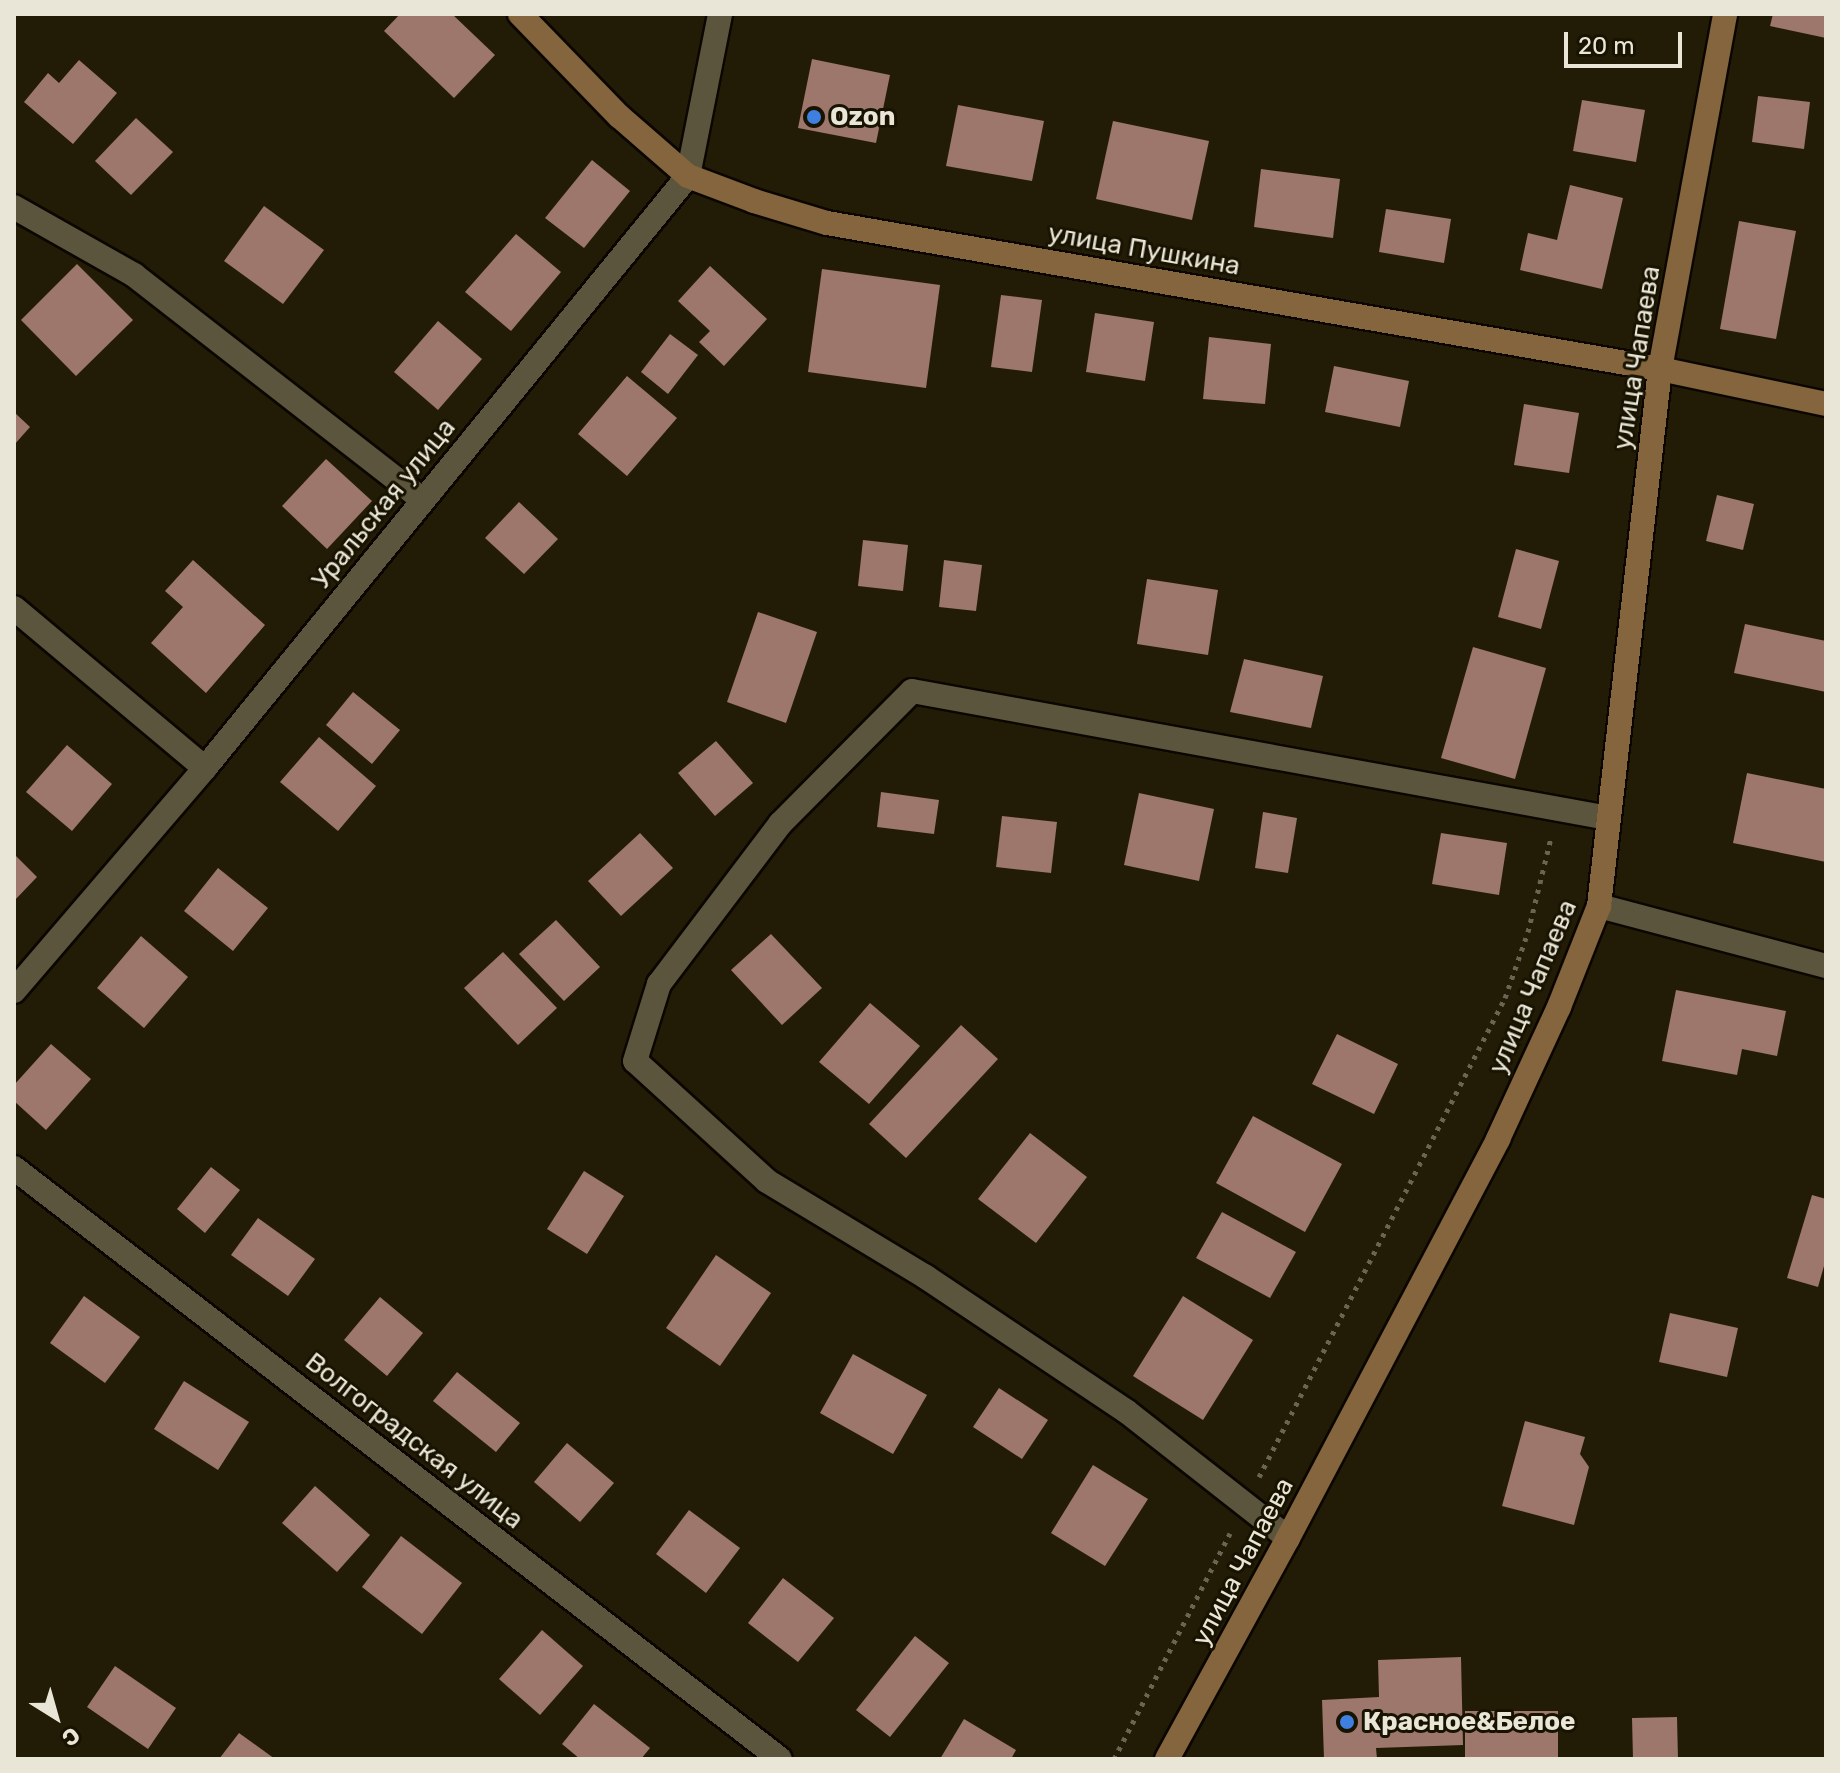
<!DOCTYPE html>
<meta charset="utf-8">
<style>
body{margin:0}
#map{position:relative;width:1840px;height:1773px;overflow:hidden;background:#221c06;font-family:Rubik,sans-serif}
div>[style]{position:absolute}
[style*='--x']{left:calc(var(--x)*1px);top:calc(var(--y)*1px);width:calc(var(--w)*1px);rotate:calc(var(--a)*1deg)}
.building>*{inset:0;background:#9d766c}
.path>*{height:5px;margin-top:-2.5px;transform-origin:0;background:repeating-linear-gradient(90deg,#696551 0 4px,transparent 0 10px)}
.roads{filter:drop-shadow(2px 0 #0b0700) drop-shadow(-2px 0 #0b0700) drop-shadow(0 2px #0b0700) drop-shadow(0 -2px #0b0700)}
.street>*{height:24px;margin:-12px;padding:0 12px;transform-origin:12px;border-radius:12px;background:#5b553d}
.secondary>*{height:24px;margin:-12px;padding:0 12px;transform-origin:12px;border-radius:12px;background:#84653d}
.dots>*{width:22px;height:22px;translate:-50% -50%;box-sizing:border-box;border:4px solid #181300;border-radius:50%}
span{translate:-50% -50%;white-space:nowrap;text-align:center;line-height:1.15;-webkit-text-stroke:6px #181300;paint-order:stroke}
.poi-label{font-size:26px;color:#e9e6d8;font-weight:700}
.left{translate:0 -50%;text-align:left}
.street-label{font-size:26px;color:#e9e6d8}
.frame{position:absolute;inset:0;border:16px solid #e9e6d8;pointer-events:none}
.north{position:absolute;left:16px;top:1677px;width:80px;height:80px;-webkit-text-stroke:6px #181300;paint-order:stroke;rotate:143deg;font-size:22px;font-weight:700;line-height:32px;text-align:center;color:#e9e6d8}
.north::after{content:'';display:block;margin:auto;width:28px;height:36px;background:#e9e6d8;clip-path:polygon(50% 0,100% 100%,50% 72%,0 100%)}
.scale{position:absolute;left:1564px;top:32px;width:118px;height:36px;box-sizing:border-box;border:4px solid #e9e6d8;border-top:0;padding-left:10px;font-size:24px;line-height:28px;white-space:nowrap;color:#e9e6d8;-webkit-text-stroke:6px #181300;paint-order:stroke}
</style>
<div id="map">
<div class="building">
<div style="clip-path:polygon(400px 14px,452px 14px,495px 55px,454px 98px,384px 31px)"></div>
<div style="clip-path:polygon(1773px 14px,1826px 14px,1826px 38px,1770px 26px)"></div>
<div style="clip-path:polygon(812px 59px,890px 75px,876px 143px,798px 128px)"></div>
<div style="clip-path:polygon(79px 60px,117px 93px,73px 144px,24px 102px,48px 73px,59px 83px)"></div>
<div style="clip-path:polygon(1758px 96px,1810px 102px,1804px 149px,1752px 142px)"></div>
<div style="clip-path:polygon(1582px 100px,1645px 110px,1636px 162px,1573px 151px)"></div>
<div style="clip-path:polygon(958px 105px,1044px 121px,1032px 181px,946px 166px)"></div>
<div style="clip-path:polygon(136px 118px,173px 152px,131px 195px,95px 161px)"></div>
<div style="clip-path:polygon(1113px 121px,1209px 141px,1192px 220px,1096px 199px)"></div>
<div style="clip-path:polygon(592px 160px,630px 191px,584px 248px,545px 218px)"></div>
<div style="clip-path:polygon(1261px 169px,1340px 179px,1333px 238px,1254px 227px)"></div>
<div style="clip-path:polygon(1570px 185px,1623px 198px,1602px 289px,1520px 270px,1528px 233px,1557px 240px)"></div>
<div style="clip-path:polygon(264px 206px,324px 250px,283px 304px,224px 261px)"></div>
<div style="clip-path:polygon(1386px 209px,1451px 219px,1444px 263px,1379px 252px)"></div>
<div style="clip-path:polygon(1739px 221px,1796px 231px,1776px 339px,1720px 329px)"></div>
<div style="clip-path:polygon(516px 234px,561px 272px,511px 331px,465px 292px)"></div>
<div style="clip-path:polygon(77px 264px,133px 320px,76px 376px,21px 320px)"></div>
<div style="clip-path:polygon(710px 266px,767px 319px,724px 366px,699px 342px,710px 331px,678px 301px)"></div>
<div style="clip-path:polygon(822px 269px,940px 285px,926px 388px,808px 372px)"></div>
<div style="clip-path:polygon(1001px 295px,1042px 300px,1032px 372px,991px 367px)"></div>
<div style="clip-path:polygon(1095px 313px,1154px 322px,1145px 381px,1086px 372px)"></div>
<div style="clip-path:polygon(438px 321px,482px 359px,438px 410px,394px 372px)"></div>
<div style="clip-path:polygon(670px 334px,698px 355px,668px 394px,641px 372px)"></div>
<div style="clip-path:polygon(1209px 337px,1271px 344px,1265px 404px,1203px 399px)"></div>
<div style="clip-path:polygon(1334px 366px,1409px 381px,1400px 427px,1325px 412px)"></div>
<div style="clip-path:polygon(627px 376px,677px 418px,627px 476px,578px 434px)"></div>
<div style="clip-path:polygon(1524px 404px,1579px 413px,1569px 473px,1514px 465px)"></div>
<div style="clip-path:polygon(14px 412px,30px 427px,14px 445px)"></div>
<div style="clip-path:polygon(326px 459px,372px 501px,327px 549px,282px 506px)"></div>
<div style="clip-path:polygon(1717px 495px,1754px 504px,1743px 550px,1706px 541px)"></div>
<div style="clip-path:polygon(519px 502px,558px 539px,524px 574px,485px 538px)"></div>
<div style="clip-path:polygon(863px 540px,908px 545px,903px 591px,858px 586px)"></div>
<div style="clip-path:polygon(1516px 549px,1559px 561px,1541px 629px,1498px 617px)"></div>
<div style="clip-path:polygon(193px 560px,265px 625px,206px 693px,151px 643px,183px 607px,165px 591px)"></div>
<div style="clip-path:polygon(944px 560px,982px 565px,976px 611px,939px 607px)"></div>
<div style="clip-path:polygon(1147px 579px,1218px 590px,1208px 655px,1137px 644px)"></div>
<div style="clip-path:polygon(758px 612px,817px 632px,786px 723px,727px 702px)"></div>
<div style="clip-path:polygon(1745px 624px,1826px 641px,1826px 692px,1734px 673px)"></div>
<div style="clip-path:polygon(1473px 647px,1546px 668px,1515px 779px,1441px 758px)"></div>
<div style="clip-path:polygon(1244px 659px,1323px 676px,1311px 728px,1230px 712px)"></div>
<div style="clip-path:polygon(353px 692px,400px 730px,372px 764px,326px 725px)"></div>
<div style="clip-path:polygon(319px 737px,376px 786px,338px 831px,280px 782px)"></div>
<div style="clip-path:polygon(716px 741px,753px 783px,715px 816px,678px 773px)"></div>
<div style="clip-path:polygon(67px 745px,112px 784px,72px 831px,26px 792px)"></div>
<div style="clip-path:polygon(1747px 773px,1826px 789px,1826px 862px,1733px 843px)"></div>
<div style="clip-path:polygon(881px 792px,939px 800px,934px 834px,877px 827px)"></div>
<div style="clip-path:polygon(1139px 793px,1214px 809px,1199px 881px,1124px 865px)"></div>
<div style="clip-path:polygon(1263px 812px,1297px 818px,1288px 873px,1255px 868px)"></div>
<div style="clip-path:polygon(1002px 816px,1057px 822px,1051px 873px,996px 867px)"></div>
<div style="clip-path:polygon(640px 833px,673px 868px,621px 916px,588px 881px)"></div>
<div style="clip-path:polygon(1441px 833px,1507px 843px,1499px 895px,1432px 884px)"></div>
<div style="clip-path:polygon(14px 854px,37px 877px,14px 901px)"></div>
<div style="clip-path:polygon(218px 868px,268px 908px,233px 951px,184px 911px)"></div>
<div style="clip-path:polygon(556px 920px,600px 967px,564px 1001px,519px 954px)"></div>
<div style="clip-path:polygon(771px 934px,822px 988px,782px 1025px,731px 970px)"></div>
<div style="clip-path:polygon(141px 936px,188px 977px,144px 1028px,97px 988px)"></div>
<div style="clip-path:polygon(503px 952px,557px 1008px,518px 1045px,464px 988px)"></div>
<div style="clip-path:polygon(1676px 990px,1786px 1011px,1777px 1056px,1742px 1049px,1737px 1075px,1662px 1061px)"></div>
<div style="clip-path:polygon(870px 1003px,920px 1046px,869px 1104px,819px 1062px)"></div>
<div style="clip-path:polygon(961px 1025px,998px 1059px,906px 1158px,869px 1124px)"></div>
<div style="clip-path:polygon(1337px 1034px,1398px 1064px,1374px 1114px,1312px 1084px)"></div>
<div style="clip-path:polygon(51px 1044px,91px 1079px,46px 1130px,14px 1101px,14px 1085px)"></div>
<div style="clip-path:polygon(1253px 1116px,1342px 1164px,1305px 1232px,1216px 1183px)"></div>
<div style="clip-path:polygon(1030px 1133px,1087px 1177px,1036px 1243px,978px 1199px)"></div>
<div style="clip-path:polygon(211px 1167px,240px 1190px,205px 1233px,177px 1209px)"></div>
<div style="clip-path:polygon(584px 1171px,624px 1196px,587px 1254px,547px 1229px)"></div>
<div style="clip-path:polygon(1812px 1195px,1826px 1199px,1826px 1259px,1818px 1287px,1787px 1278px)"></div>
<div style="clip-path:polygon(1222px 1212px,1296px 1252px,1270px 1298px,1196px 1258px)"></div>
<div style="clip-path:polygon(258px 1218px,315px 1259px,288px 1296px,231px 1255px)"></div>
<div style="clip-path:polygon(716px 1255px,771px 1293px,720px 1366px,666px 1328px)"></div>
<div style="clip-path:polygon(84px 1296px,140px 1337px,105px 1383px,50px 1343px)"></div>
<div style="clip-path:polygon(1183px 1296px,1253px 1340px,1203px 1420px,1133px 1376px)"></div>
<div style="clip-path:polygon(380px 1297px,423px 1333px,387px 1376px,344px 1340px)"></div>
<div style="clip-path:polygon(1670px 1313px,1738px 1328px,1727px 1377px,1659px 1362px)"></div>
<div style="clip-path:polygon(853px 1354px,927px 1395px,893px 1454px,820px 1413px)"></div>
<div style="clip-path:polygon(457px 1372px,520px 1423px,496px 1452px,433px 1401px)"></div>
<div style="clip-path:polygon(184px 1381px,249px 1422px,218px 1470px,154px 1429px)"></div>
<div style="clip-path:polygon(999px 1388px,1048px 1420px,1022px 1459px,973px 1427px)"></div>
<div style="clip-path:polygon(1525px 1421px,1585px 1437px,1580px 1454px,1589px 1467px,1574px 1525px,1502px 1506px)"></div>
<div style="clip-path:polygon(567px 1443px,614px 1483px,580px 1522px,534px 1482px)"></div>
<div style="clip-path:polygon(1093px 1465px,1148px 1499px,1105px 1566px,1051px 1533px)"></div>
<div style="clip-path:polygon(315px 1486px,370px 1535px,337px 1572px,282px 1523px)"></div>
<div style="clip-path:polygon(689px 1510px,740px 1548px,706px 1593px,656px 1554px)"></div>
<div style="clip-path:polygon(401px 1536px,462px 1583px,422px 1634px,362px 1587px)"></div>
<div style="clip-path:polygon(783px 1578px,834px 1618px,798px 1662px,748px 1623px)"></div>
<div style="clip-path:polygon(542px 1630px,583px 1666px,540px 1715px,499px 1679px)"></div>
<div style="clip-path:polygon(915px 1636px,949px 1663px,890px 1737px,856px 1710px)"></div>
<div style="clip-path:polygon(1461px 1657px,1463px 1745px,1376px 1748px,1377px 1759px,1324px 1759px,1322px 1700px,1379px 1697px,1378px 1660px)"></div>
<div style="clip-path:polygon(115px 1666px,176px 1708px,148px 1749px,87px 1707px)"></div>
<div style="clip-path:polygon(594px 1704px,650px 1748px,641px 1759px,580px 1759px,562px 1744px)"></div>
<div style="clip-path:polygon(1465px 1711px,1558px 1711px,1558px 1759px,1465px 1759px)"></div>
<div style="clip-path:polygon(1677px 1717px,1678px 1759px,1633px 1759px,1632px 1718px)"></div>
<div style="clip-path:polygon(964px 1719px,1016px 1750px,1011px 1759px,940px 1759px)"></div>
<div style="clip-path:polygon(239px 1733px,275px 1759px,219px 1759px)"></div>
</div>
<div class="path">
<div style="--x:1259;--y:1477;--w:538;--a:-62.82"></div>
<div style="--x:1505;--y:998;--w:70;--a:-70.8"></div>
<div style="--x:1528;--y:932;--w:97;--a:-76.3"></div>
<div style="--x:1114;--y:1759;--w:254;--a:-62.8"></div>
</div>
<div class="roads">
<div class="street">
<div style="--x:14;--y:207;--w:138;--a:29.5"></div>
<div style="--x:134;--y:275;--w:366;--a:37.9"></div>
<div style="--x:14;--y:608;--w:249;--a:40"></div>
<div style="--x:1599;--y:906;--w:235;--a:14.8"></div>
<div style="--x:14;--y:991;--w:294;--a:-49.4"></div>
<div style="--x:205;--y:768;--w:764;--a:-50.79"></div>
<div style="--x:688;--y:176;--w:165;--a:-78.8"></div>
<div style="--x:14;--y:1168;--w:967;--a:37.65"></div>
<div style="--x:1288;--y:1538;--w:206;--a:-141.9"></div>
<div style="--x:1126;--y:1411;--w:241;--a:-146.2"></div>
<div style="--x:926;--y:1277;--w:186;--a:-148.9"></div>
<div style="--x:767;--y:1181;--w:178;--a:-137.7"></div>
<div style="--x:635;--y:1061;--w:81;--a:-72.7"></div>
<div style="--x:659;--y:984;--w:201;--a:-52.9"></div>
<div style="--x:780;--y:824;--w:187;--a:-45.2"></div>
<div style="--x:912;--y:691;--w:707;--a:10.34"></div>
</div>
<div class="secondary">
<div style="--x:520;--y:14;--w:142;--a:45.9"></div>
<div style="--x:619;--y:116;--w:91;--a:41"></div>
<div style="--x:688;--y:176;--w:71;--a:20.7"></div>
<div style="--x:754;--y:201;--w:76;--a:16.8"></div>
<div style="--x:827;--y:223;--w:846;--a:9.94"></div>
<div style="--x:1660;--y:369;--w:170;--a:11.9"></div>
<div style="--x:1167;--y:1759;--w:252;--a:-61.3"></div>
<div style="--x:1288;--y:1538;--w:451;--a:-62.2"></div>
<div style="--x:1498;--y:1139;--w:145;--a:-65.2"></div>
<div style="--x:1559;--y:1007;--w:109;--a:-68.4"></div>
<div style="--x:1599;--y:906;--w:540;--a:-83.52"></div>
<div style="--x:1660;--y:369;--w:361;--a:-79.6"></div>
</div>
</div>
<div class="dots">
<div style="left:814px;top:117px;background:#3f7fe0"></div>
<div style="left:1347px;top:1722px;background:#3f7fe0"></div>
</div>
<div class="poi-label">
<span class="left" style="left:830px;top:117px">Ozon</span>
<span class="left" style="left:1363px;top:1722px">Красное&amp;Белое</span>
</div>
<div class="street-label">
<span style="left:1144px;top:250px;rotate:10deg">улица Пушкина</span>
<span style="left:1637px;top:358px;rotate:-81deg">улица Чапаева</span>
<span style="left:384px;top:504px;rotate:-51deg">Уральская улица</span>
<span style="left:1533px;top:987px;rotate:-67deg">улица Чапаева</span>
<span style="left:414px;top:1441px;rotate:38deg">Волгоградская улица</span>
<span style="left:1243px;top:1562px;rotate:-62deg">улица Чапаева</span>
</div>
<div class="frame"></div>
<div class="north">С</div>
<div class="scale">20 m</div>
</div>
